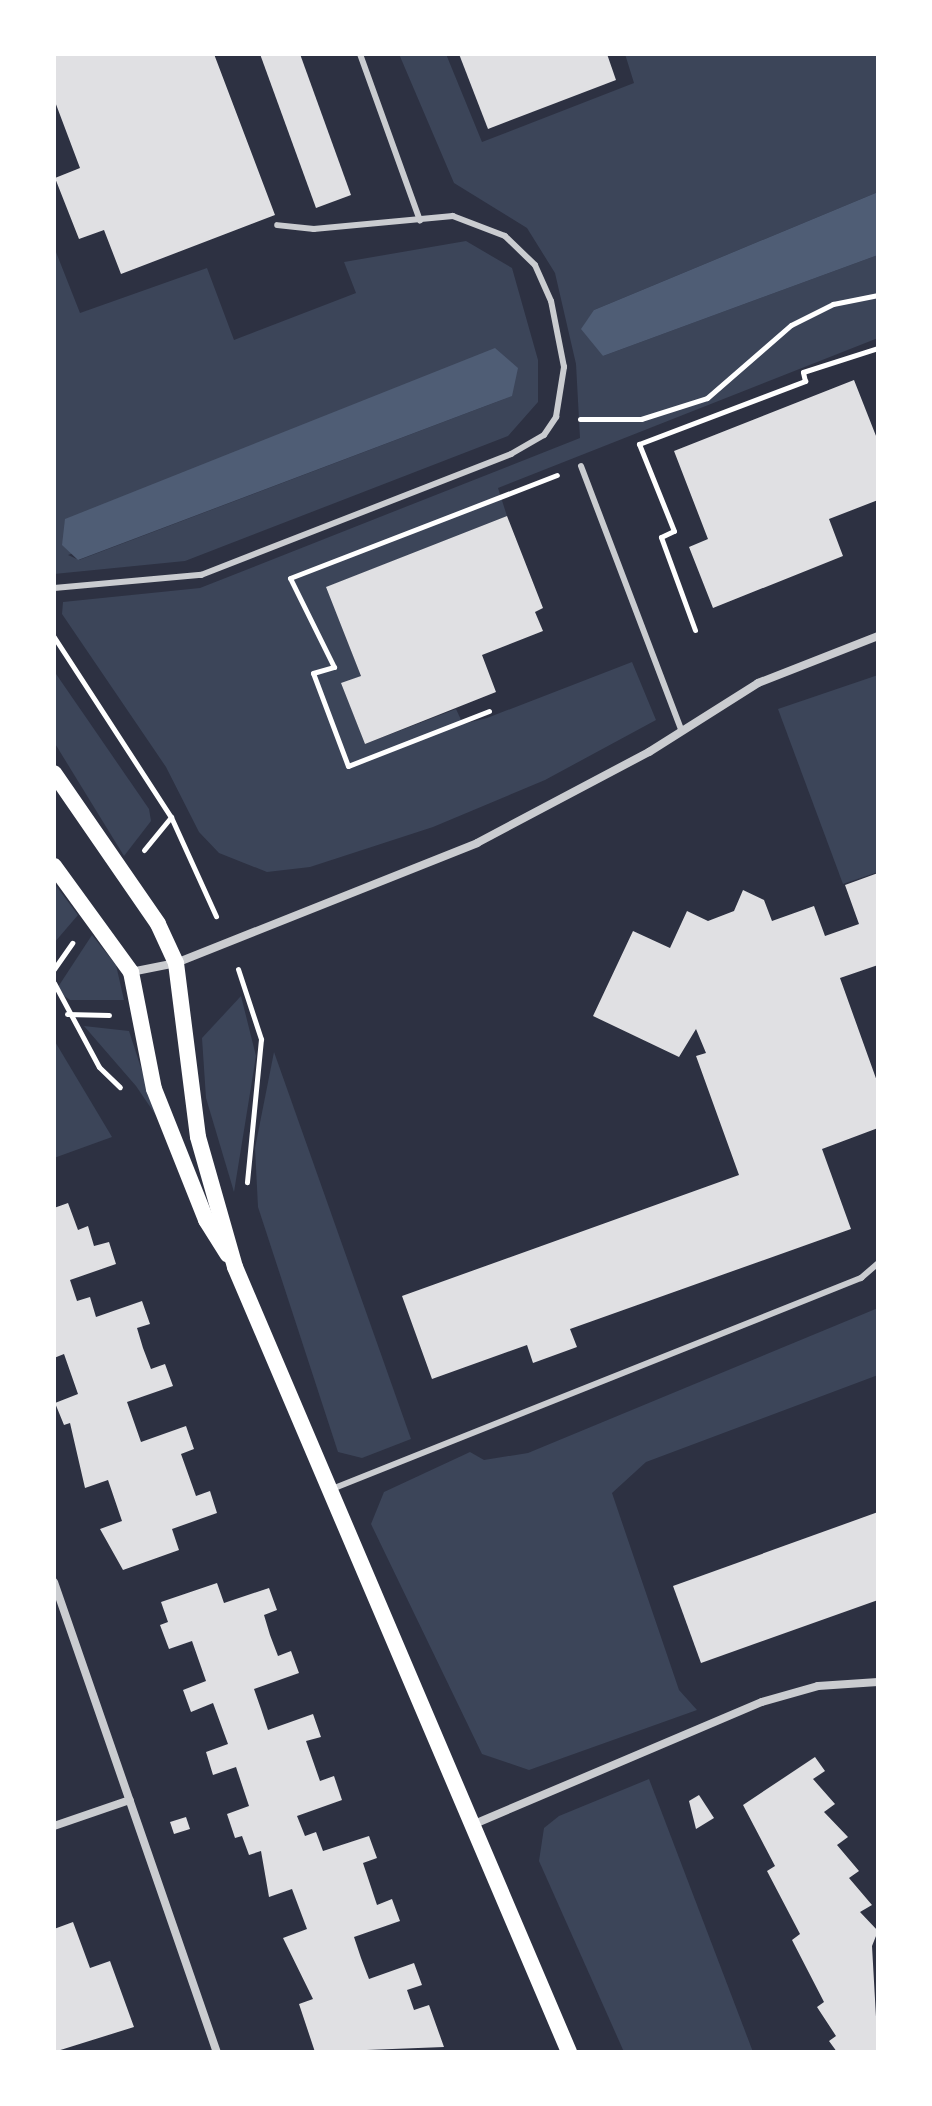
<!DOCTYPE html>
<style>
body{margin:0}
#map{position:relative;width:932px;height:2106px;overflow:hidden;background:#2d3142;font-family:Montserrat,sans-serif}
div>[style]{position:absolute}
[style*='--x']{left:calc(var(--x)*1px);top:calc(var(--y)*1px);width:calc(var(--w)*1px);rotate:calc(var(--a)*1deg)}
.green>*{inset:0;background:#3c4559}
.water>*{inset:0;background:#4f5d75}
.building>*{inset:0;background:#e0e0e3}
.path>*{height:5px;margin:-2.5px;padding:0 2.5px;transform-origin:2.5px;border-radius:2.5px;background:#fff}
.service>*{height:6px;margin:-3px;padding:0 3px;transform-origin:3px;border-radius:3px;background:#caccd0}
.minor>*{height:8px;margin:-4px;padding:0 4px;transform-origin:4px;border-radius:4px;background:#caccd0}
.secondary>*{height:16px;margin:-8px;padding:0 8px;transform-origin:8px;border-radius:8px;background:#fff}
span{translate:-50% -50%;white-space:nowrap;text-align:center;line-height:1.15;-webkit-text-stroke:8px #fff;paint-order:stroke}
.frame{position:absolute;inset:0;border:56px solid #fff;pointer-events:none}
</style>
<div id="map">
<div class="green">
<div style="clip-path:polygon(399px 54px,446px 54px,482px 142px,634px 83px,625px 54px,878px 54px,878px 192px,594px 310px,603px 356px,878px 255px,878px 338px,498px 488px,507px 516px,327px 587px,361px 676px,342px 684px,365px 744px,456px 709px,463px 724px,487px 718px,632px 662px,656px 720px,545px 780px,433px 827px,310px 867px,267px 872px,219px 853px,199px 832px,166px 767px,62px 614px,63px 602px,200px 588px,580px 438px,576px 364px,555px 273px,527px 228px,454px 183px)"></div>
<div style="clip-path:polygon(evenodd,466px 241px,512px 268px,538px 360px,538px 402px,508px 436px,185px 561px,54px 574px,54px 247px,80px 313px,207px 268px,234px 340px,356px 293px,344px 262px,466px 241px,512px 396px,79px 560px,68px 555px,512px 396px)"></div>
<div style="clip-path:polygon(54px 671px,149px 809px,151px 821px,124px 856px,54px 742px)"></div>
<div style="clip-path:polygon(878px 675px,878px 872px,843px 884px,778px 709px)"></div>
<div style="clip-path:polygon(54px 883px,78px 915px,54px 943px)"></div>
<div style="clip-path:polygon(92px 935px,116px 965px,124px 1000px,70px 1000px,56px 990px)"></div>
<div style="clip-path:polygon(241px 996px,256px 1056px,234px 1192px,206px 1098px,202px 1038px)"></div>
<div style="clip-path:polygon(84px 1026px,129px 1031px,157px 1117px,136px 1086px)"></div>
<div style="clip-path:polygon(54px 1040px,112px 1137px,54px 1158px)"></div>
<div style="clip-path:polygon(274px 1052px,411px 1439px,362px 1458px,338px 1452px,258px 1207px,255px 1148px)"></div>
<div style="clip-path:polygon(878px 1308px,878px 1375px,646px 1462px,612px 1493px,679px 1690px,697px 1710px,529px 1770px,482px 1754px,371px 1524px,384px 1492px,470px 1452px,484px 1460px,528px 1453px)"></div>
<div style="clip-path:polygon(649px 1779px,753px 2052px,624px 2052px,539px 1861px,544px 1828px,559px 1816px)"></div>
</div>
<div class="water">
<div style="clip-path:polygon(878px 192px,878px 255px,603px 356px,581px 329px,594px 310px)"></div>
<div style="clip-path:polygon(495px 348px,518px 368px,512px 396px,78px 560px,62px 545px,65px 519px)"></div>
</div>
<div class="building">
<div style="clip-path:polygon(54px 54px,214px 54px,275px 215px,121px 274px,104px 230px,79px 239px,55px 178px,80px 168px,54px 99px)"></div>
<div style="clip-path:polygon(260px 54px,300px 54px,351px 195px,316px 208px)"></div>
<div style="clip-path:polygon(459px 54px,607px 54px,616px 80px,488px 129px)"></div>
<div style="clip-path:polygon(854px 380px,878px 441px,878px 500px,829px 519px,843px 556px,713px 608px,689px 547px,708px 539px,674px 451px)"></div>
<div style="clip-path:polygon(507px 516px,543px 608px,535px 612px,543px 631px,482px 655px,496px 692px,365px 744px,341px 683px,361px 676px,326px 587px)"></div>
<div style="clip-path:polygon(878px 873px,878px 965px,840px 978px,878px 1084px,878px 1128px,822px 1149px,851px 1229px,570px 1329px,577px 1347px,533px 1363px,527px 1345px,432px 1379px,402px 1296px,739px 1175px,696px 1056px,706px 1053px,696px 1029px,679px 1057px,593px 1016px,633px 931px,670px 948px,687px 911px,708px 921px,734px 911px,743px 890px,764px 900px,772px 921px,814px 906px,825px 936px,859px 924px,845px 885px)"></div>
<div style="clip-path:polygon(68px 1203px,78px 1230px,88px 1226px,94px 1246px,109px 1242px,116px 1264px,70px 1280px,77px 1301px,90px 1297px,96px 1317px,142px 1301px,150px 1324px,137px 1328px,143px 1348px,151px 1369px,165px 1364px,173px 1386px,127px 1402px,141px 1442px,186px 1426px,194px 1449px,181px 1454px,196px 1496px,210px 1491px,217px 1513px,172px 1529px,179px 1550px,123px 1570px,100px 1529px,122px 1521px,108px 1480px,85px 1488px,70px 1423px,64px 1425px,55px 1403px,78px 1394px,64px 1354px,54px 1358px,54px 1208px)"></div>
<div style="clip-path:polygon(878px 1512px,878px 1600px,701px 1663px,673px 1586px)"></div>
<div style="clip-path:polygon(217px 1583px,224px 1603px,269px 1588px,277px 1610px,264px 1615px,270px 1635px,278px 1656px,291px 1651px,299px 1673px,254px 1689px,261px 1709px,268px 1730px,313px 1714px,321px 1737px,306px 1741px,320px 1781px,334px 1776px,342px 1800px,297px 1816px,305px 1836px,316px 1832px,323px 1851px,369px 1836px,377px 1858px,363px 1863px,377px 1905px,392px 1899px,400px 1921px,354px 1937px,361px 1958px,369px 1979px,414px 1963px,422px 1985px,407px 1990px,414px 2010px,429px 2005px,444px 2047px,315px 2052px,299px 2004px,313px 1999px,283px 1938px,307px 1929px,292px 1889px,269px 1897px,261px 1851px,249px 1855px,242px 1836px,235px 1838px,227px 1814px,249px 1806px,236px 1767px,213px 1775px,206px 1752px,228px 1744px,213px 1703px,191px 1712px,183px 1690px,206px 1681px,192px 1641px,169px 1649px,160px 1625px,168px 1622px,161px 1602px)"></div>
<div style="clip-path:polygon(815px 1757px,825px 1771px,813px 1779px,835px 1804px,824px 1812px,848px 1837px,837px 1845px,859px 1871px,849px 1878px,872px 1905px,860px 1912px,878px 1931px,872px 1946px,878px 2052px,837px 2052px,829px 2041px,836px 2036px,817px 2007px,824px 2002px,792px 1940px,800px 1934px,767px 1871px,775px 1866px,743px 1805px)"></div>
<div style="clip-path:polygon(699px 1795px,714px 1818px,696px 1829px,689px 1801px)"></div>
<div style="clip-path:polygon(186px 1817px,190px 1829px,174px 1834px,170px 1822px)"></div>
<div style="clip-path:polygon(73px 1922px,90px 1968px,110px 1961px,134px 2027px,54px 2052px,54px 1929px)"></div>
</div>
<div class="path">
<div style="--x:580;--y:419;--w:61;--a:0"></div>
<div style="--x:641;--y:419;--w:69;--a:-17.7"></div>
<div style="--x:707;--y:398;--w:111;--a:-41"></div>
<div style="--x:791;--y:325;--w:47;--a:-26.6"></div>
<div style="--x:833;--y:304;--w:46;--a:-11.3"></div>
<div style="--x:695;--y:630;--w:99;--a:-110.1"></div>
<div style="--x:661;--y:537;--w:14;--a:-25"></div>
<div style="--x:674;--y:531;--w:94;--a:-111.9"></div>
<div style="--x:639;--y:444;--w:178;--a:-20.8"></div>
<div style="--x:805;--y:381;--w:9;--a:-103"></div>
<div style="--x:803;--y:372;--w:79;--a:-17.7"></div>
<div style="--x:54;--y:637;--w:215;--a:57"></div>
<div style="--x:171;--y:817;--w:109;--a:65.6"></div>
<div style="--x:489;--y:711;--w:151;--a:158.7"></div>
<div style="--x:348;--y:766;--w:99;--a:-110.6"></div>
<div style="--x:313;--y:673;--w:22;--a:-16"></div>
<div style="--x:334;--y:667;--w:99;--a:-116.3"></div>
<div style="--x:290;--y:578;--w:286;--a:-21.1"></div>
<div style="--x:144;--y:850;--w:43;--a:-50.7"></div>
<div style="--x:54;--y:969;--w:32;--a:-55"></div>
<div style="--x:238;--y:969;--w:74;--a:71.8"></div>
<div style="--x:261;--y:1039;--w:144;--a:95.6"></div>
<div style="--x:54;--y:983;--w:95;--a:61.8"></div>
<div style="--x:99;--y:1067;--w:29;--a:44"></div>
<div style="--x:67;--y:1014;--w:42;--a:1.4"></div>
</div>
<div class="service">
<div style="--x:360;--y:54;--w:177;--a:70.2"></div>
<div style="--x:581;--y:466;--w:281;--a:69.2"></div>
<div style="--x:54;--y:588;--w:148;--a:-5.1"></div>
<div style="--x:201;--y:575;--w:333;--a:-21.3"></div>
<div style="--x:511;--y:454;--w:38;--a:-30"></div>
<div style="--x:544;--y:435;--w:22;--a:-56"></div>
<div style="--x:556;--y:417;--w:51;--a:-80.9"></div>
<div style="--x:564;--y:367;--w:67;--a:-101.1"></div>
<div style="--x:551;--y:301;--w:39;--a:-114"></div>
<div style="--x:535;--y:265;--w:42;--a:-136"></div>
<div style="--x:505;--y:236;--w:56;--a:-159"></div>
<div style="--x:453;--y:216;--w:140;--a:174.7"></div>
<div style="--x:314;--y:229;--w:37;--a:-174"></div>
<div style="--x:332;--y:1489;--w:570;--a:-21.75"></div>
<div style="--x:861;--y:1278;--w:23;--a:-41"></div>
</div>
<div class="minor">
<div style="--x:131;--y:972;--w:46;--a:-11.3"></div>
<div style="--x:176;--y:963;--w:324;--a:-21.7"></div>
<div style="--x:477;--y:843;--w:195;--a:-27.9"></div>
<div style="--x:649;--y:752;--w:129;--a:-32.3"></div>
<div style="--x:758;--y:683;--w:129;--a:-21.4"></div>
<div style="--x:54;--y:1582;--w:497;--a:70.9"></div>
<div style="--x:472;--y:1825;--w:315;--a:-23"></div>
<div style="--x:762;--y:1702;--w:58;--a:-15.9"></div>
<div style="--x:818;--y:1686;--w:60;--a:-3.8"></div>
<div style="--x:54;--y:1826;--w:80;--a:-18.9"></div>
</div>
<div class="secondary">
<div style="--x:54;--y:773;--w:183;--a:55.4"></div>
<div style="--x:158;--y:924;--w:43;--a:65.2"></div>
<div style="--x:176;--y:963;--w:175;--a:82.8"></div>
<div style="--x:198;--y:1137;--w:135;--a:74.1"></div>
<div style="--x:235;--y:1267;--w:853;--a:66.95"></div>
<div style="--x:54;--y:866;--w:131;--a:54"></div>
<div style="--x:131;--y:972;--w:119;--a:78.9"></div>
<div style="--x:154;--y:1089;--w:141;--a:68.3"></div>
<div style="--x:206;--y:1220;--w:41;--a:57.8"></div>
</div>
<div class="frame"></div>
</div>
